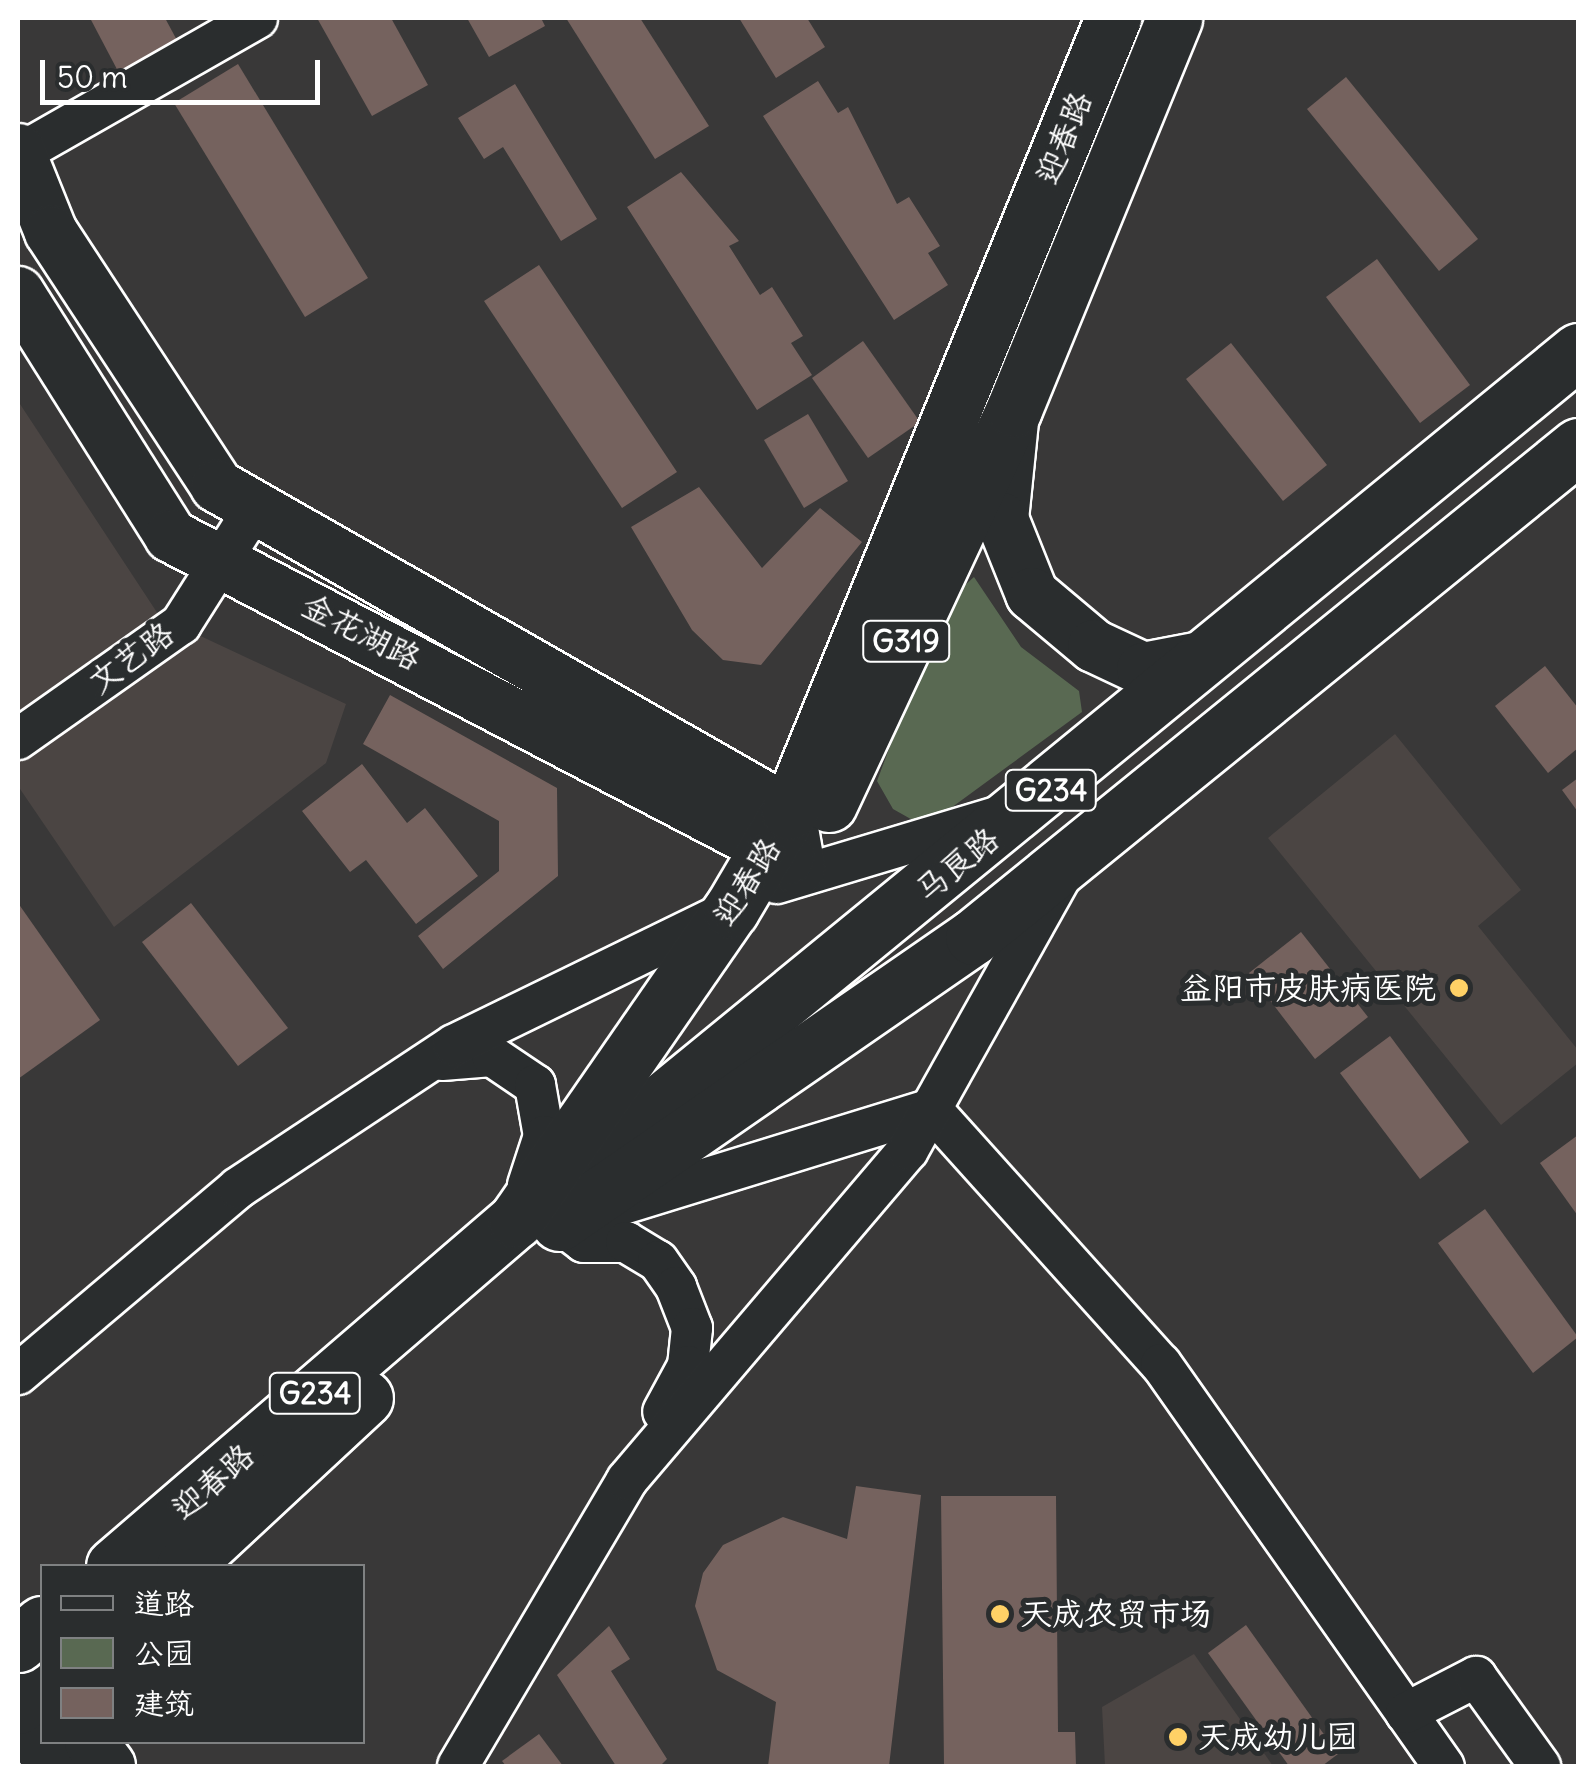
<!DOCTYPE html>
<meta charset="utf-8">
<style>
body{margin:0}
#map{position:relative;width:1596px;height:1784px;overflow:hidden;background:#393838;font-family:Delius,"LXGW WenKai TC",sans-serif}
div>[style]{position:absolute}
[style*='--x']{left:calc(var(--x)*1px);top:calc(var(--y)*1px);width:calc(var(--w)*1px);rotate:calc(var(--a)*1deg)}
.built>*{inset:0;background:#4b4543}
.green>*{inset:0;background:#596952}
.building>*{inset:0;background:#75625e}
.roads{filter:drop-shadow(2px 0 #fff) drop-shadow(-2px 0 #fff) drop-shadow(0 2px #fff) drop-shadow(0 -2px #fff)}
.minor>*{height:40px;margin:-20px;padding:0 20px;transform-origin:20px;border-radius:20px;background:#2a2d2e}
.major>*{height:52px;margin:-26px;padding:0 26px;transform-origin:26px;border-radius:26px;background:#2a2d2e}
.highway>*{height:55px;margin:-27.5px;padding:0 27.5px;transform-origin:27.5px;border-radius:27.5px;background:#2a2d2e}
.bridges{filter:drop-shadow(2px 0 #fff) drop-shadow(-2px 0 #fff) drop-shadow(0 2px #fff) drop-shadow(0 -2px #fff)}
.highway-bridge>*{height:55px;margin:-27.5px;padding:0 27.5px;transform-origin:27.5px;border-radius:27.5px;background:#2a2d2e}
.dots>*{width:28px;height:28px;translate:-50% -50%;box-sizing:border-box;border:5px solid #2a2d2e;border-radius:50%}
span{translate:-50% -50%;white-space:nowrap;text-align:center;line-height:1.15;-webkit-text-stroke:10px #2a2d2e;paint-order:stroke}
.shield-label span{padding:2px 8px;background:#2a2d2e;border:2px solid;border-radius:8px;-webkit-text-stroke-width:0}
.shield-label{font-size:30px;color:#fff;font-weight:700}
.street-label{font-size:32px;color:#fff}
.poi-label{font-size:32px;color:#fff}
.right{translate:-100% -50%;text-align:right}
.left{translate:0 -50%;text-align:left}
.frame{position:absolute;inset:0;border:20px solid #fff;pointer-events:none}
.legend{position:absolute;left:40px;top:1564px;width:325px;height:180px;box-sizing:border-box;background:#2a2d2e;border:2px solid #7f8182;margin:0;padding:12px 18px;list-style:none;font-size:30px;color:#fff}
.legend li{display:flex;align-items:center;gap:20px;height:50px}
.legend b{width:50px;border:2px solid #7f8182}
.scale{position:absolute;left:40px;top:60px;width:280px;height:45px;box-sizing:border-box;border:5px solid #fff;border-top:0;padding-left:12px;font-size:30px;line-height:35px;white-space:nowrap;color:#fff;-webkit-text-stroke:8px #2a2d2e;paint-order:stroke}
</style>
<div id="map">
<div class="built">
<div style="clip-path:polygon(18px 401px,160px 617px,346px 704px,326px 763px,114px 927px,18px 786px)"></div>
<div style="clip-path:polygon(1395px 734px,1521px 890px,1478px 926px,1578px 1050px,1578px 1063px,1501px 1125px,1268px 838px)"></div>
<div style="clip-path:polygon(1194px 1654px,1273px 1766px,1105px 1766px,1102px 1707px)"></div>
</div>
<div class="green">
<div style="clip-path:polygon(974px 577px,1021px 647px,1079px 691px,1082px 712px,925px 827px,893px 809px,877px 781px,943px 605px)"></div>
</div>
<div class="building">
<div style="clip-path:polygon(90px 18px,165px 18px,179px 44px,120px 75px)"></div>
<div style="clip-path:polygon(317px 18px,391px 18px,428px 85px,372px 116px)"></div>
<div style="clip-path:polygon(467px 18px,541px 18px,545px 26px,489px 57px)"></div>
<div style="clip-path:polygon(566px 18px,640px 18px,709px 126px,655px 159px)"></div>
<div style="clip-path:polygon(739px 18px,807px 18px,825px 47px,776px 78px)"></div>
<div style="clip-path:polygon(238px 64px,368px 278px,305px 317px,174px 103px)"></div>
<div style="clip-path:polygon(1346px 77px,1478px 239px,1439px 271px,1307px 109px)"></div>
<div style="clip-path:polygon(818px 81px,838px 113px,848px 107px,897px 204px,909px 197px,940px 246px,928px 253px,948px 285px,894px 320px,763px 116px)"></div>
<div style="clip-path:polygon(515px 84px,597px 219px,561px 241px,503px 147px,484px 159px,458px 118px)"></div>
<div style="clip-path:polygon(681px 172px,739px 241px,729px 246px,760px 295px,772px 287px,803px 336px,791px 343px,812px 375px,757px 410px,627px 207px)"></div>
<div style="clip-path:polygon(1377px 259px,1470px 385px,1420px 423px,1326px 297px)"></div>
<div style="clip-path:polygon(539px 265px,677px 472px,622px 508px,484px 301px)"></div>
<div style="clip-path:polygon(863px 341px,920px 422px,868px 458px,812px 378px)"></div>
<div style="clip-path:polygon(1231px 343px,1327px 465px,1283px 501px,1186px 379px)"></div>
<div style="clip-path:polygon(808px 414px,848px 481px,804px 508px,764px 440px)"></div>
<div style="clip-path:polygon(699px 487px,762px 568px,820px 508px,862px 542px,761px 665px,723px 660px,692px 630px,631px 527px)"></div>
<div style="clip-path:polygon(1545px 666px,1578px 708px,1578px 748px,1548px 773px,1495px 706px)"></div>
<div style="clip-path:polygon(390px 695px,557px 788px,558px 876px,443px 969px,418px 936px,499px 871px,499px 821px,363px 744px)"></div>
<div style="clip-path:polygon(362px 764px,407px 823px,425px 808px,478px 876px,416px 924px,366px 860px,350px 872px,302px 811px)"></div>
<div style="clip-path:polygon(1578px 778px,1578px 812px,1562px 790px)"></div>
<div style="clip-path:polygon(18px 903px,100px 1020px,18px 1079px)"></div>
<div style="clip-path:polygon(191px 903px,288px 1028px,238px 1066px,142px 942px)"></div>
<div style="clip-path:polygon(1301px 932px,1368px 1017px,1315px 1059px,1249px 973px)"></div>
<div style="clip-path:polygon(1390px 1036px,1469px 1142px,1420px 1179px,1340px 1073px)"></div>
<div style="clip-path:polygon(1578px 1135px,1578px 1216px,1540px 1163px)"></div>
<div style="clip-path:polygon(1485px 1209px,1578px 1337px,1533px 1373px,1438px 1243px)"></div>
<div style="clip-path:polygon(856px 1486px,921px 1495px,889px 1766px,768px 1766px,776px 1702px,717px 1670px,695px 1606px,703px 1573px,723px 1545px,783px 1517px,847px 1539px)"></div>
<div style="clip-path:polygon(941px 1496px,1056px 1496px,1058px 1732px,1075px 1732px,1076px 1766px,944px 1766px)"></div>
<div style="clip-path:polygon(1246px 1625px,1338px 1754px,1322px 1766px,1289px 1766px,1208px 1653px)"></div>
<div style="clip-path:polygon(609px 1626px,630px 1659px,611px 1671px,667px 1759px,660px 1766px,616px 1766px,557px 1675px)"></div>
<div style="clip-path:polygon(539px 1734px,563px 1766px,506px 1766px,502px 1761px)"></div>
</div>
<div class="roads">
<div class="minor">
<div style="--x:19;--y:154;--w:274;--a:-29.7"></div>
<div style="--x:18;--y:739;--w:199;--a:-35.2"></div>
<div style="--x:181;--y:624;--w:140;--a:-57.6"></div>
<div style="--x:777;--y:883;--w:236;--a:-16.7"></div>
<div style="--x:442;--y:1060;--w:50;--a:-4.6"></div>
<div style="--x:492;--y:1056;--w:52;--a:34"></div>
<div style="--x:535;--y:1085;--w:52;--a:80"></div>
<div style="--x:544;--y:1136;--w:52;--a:108.1"></div>
<div style="--x:597;--y:1212;--w:350;--a:-17.1"></div>
<div style="--x:931;--y:1109;--w:343;--a:48"></div>
<div style="--x:1161;--y:1364;--w:492;--a:54.9"></div>
<div style="--x:559;--y:1223;--w:31;--a:37"></div>
<div style="--x:584;--y:1242;--w:42;--a:0"></div>
<div style="--x:626;--y:1242;--w:37;--a:31"></div>
<div style="--x:658;--y:1261;--w:32;--a:55"></div>
<div style="--x:676;--y:1287;--w:44;--a:68.7"></div>
<div style="--x:692;--y:1328;--w:38;--a:96"></div>
<div style="--x:688;--y:1366;--w:52;--a:118.5"></div>
<div style="--x:18;--y:1374;--w:288;--a:-40.2"></div>
<div style="--x:238;--y:1188;--w:259;--a:-33.5"></div>
<div style="--x:454;--y:1045;--w:304;--a:-26"></div>
<div style="--x:1406;--y:1713;--w:79;--a:-27.2"></div>
<div style="--x:1476;--y:1677;--w:110;--a:54.3"></div>
<div style="--x:458;--y:1766;--w:332;--a:-59.4"></div>
<div style="--x:627;--y:1480;--w:433;--a:-49.6"></div>
<div style="--x:908;--y:1150;--w:315;--a:-60.8"></div>
</div>
<div class="major">
<div style="--x:18;--y:150;--w:88;--a:68.1"></div>
<div style="--x:51;--y:232;--w:303;--a:56.8"></div>
<div style="--x:217;--y:486;--w:658;--a:29.68"></div>
<div style="--x:789;--y:812;--w:58;--a:80"></div>
<div style="--x:18;--y:293;--w:287;--a:57.8"></div>
<div style="--x:171;--y:536;--w:696;--a:27.56"></div>
<div style="--x:1012;--y:421;--w:99;--a:95.8"></div>
<div style="--x:1002;--y:519;--w:81;--a:68.2"></div>
<div style="--x:1032;--y:594;--w:81;--a:40"></div>
<div style="--x:1094;--y:646;--w:54;--a:25.1"></div>
<div style="--x:1143;--y:669;--w:64;--a:-10.8"></div>
<div style="--x:18;--y:1714;--w:63;--a:55.3"></div>
<div style="--x:91;--y:1742;--w:30;--a:53"></div>
</div>
<div class="highway">
<div style="--x:829;--y:804;--w:436;--a:-64.9"></div>
<div style="--x:1014;--y:409;--w:422;--a:-67.7"></div>
<div style="--x:569;--y:1177;--w:1304;--a:-39.3"></div>
<div style="--x:559;--y:1223;--w:503;--a:-34.64"></div>
<div style="--x:973;--y:937;--w:779;--a:-39.06"></div>
<div style="--x:114;--y:1566;--w:530;--a:-40.72"></div>
<div style="--x:516;--y:1220;--w:377;--a:-55.3"></div>
<div style="--x:731;--y:910;--w:114;--a:-59.4"></div>
<div style="--x:789;--y:812;--w:858;--a:-67.8"></div>
<div style="--x:184;--y:1566;--w:247;--a:-42.9"></div>
<div style="--x:18;--y:1706;--w:31;--a:-40"></div>
</div>
</div>
<div class="bridges">
<div class="highway-bridge">
<div style="--x:18;--y:1644;--w:31;--a:-40"></div>
</div>
</div>
<div class="dots">
<div style="left:1459px;top:988px;background:#ffd166"></div>
<div style="left:1000px;top:1614px;background:#ffd166"></div>
<div style="left:1178px;top:1737px;background:#ffd166"></div>
</div>
<div class="shield-label">
<span style="left:906px;top:641px">G319</span>
<span style="left:1051px;top:790px">G234</span>
<span style="left:315px;top:1393px">G234</span>
</div>
<div class="street-label">
<span style="left:1064px;top:138px;rotate:-68deg">迎春路</span>
<span style="left:361px;top:632px;rotate:27deg">金花湖路</span>
<span style="left:131px;top:658px;rotate:-36deg">文艺路</span>
<span style="left:957px;top:865px;rotate:-39deg">马良路</span>
<span style="left:747px;top:882px;rotate:-58deg">迎春路</span>
<span style="left:213px;top:1482px;rotate:-41deg">迎春路</span>
</div>
<div class="poi-label">
<span class="right" style="left:1436px;top:988px">益阳市皮肤病医院</span>
<span class="left" style="left:1020px;top:1614px">天成农贸市场</span>
<span class="left" style="left:1198px;top:1737px">天成幼儿园</span>
</div>
<div class="frame"></div>
<ul class="legend">
<li><b style="height:12px;background:#2a2d2e"></b>道路</li>
<li><b style="height:28px;background:#596952"></b>公园</li>
<li><b style="height:28px;background:#75625e"></b>建筑</li>
</ul>
<div class="scale">50 m</div>
</div>
